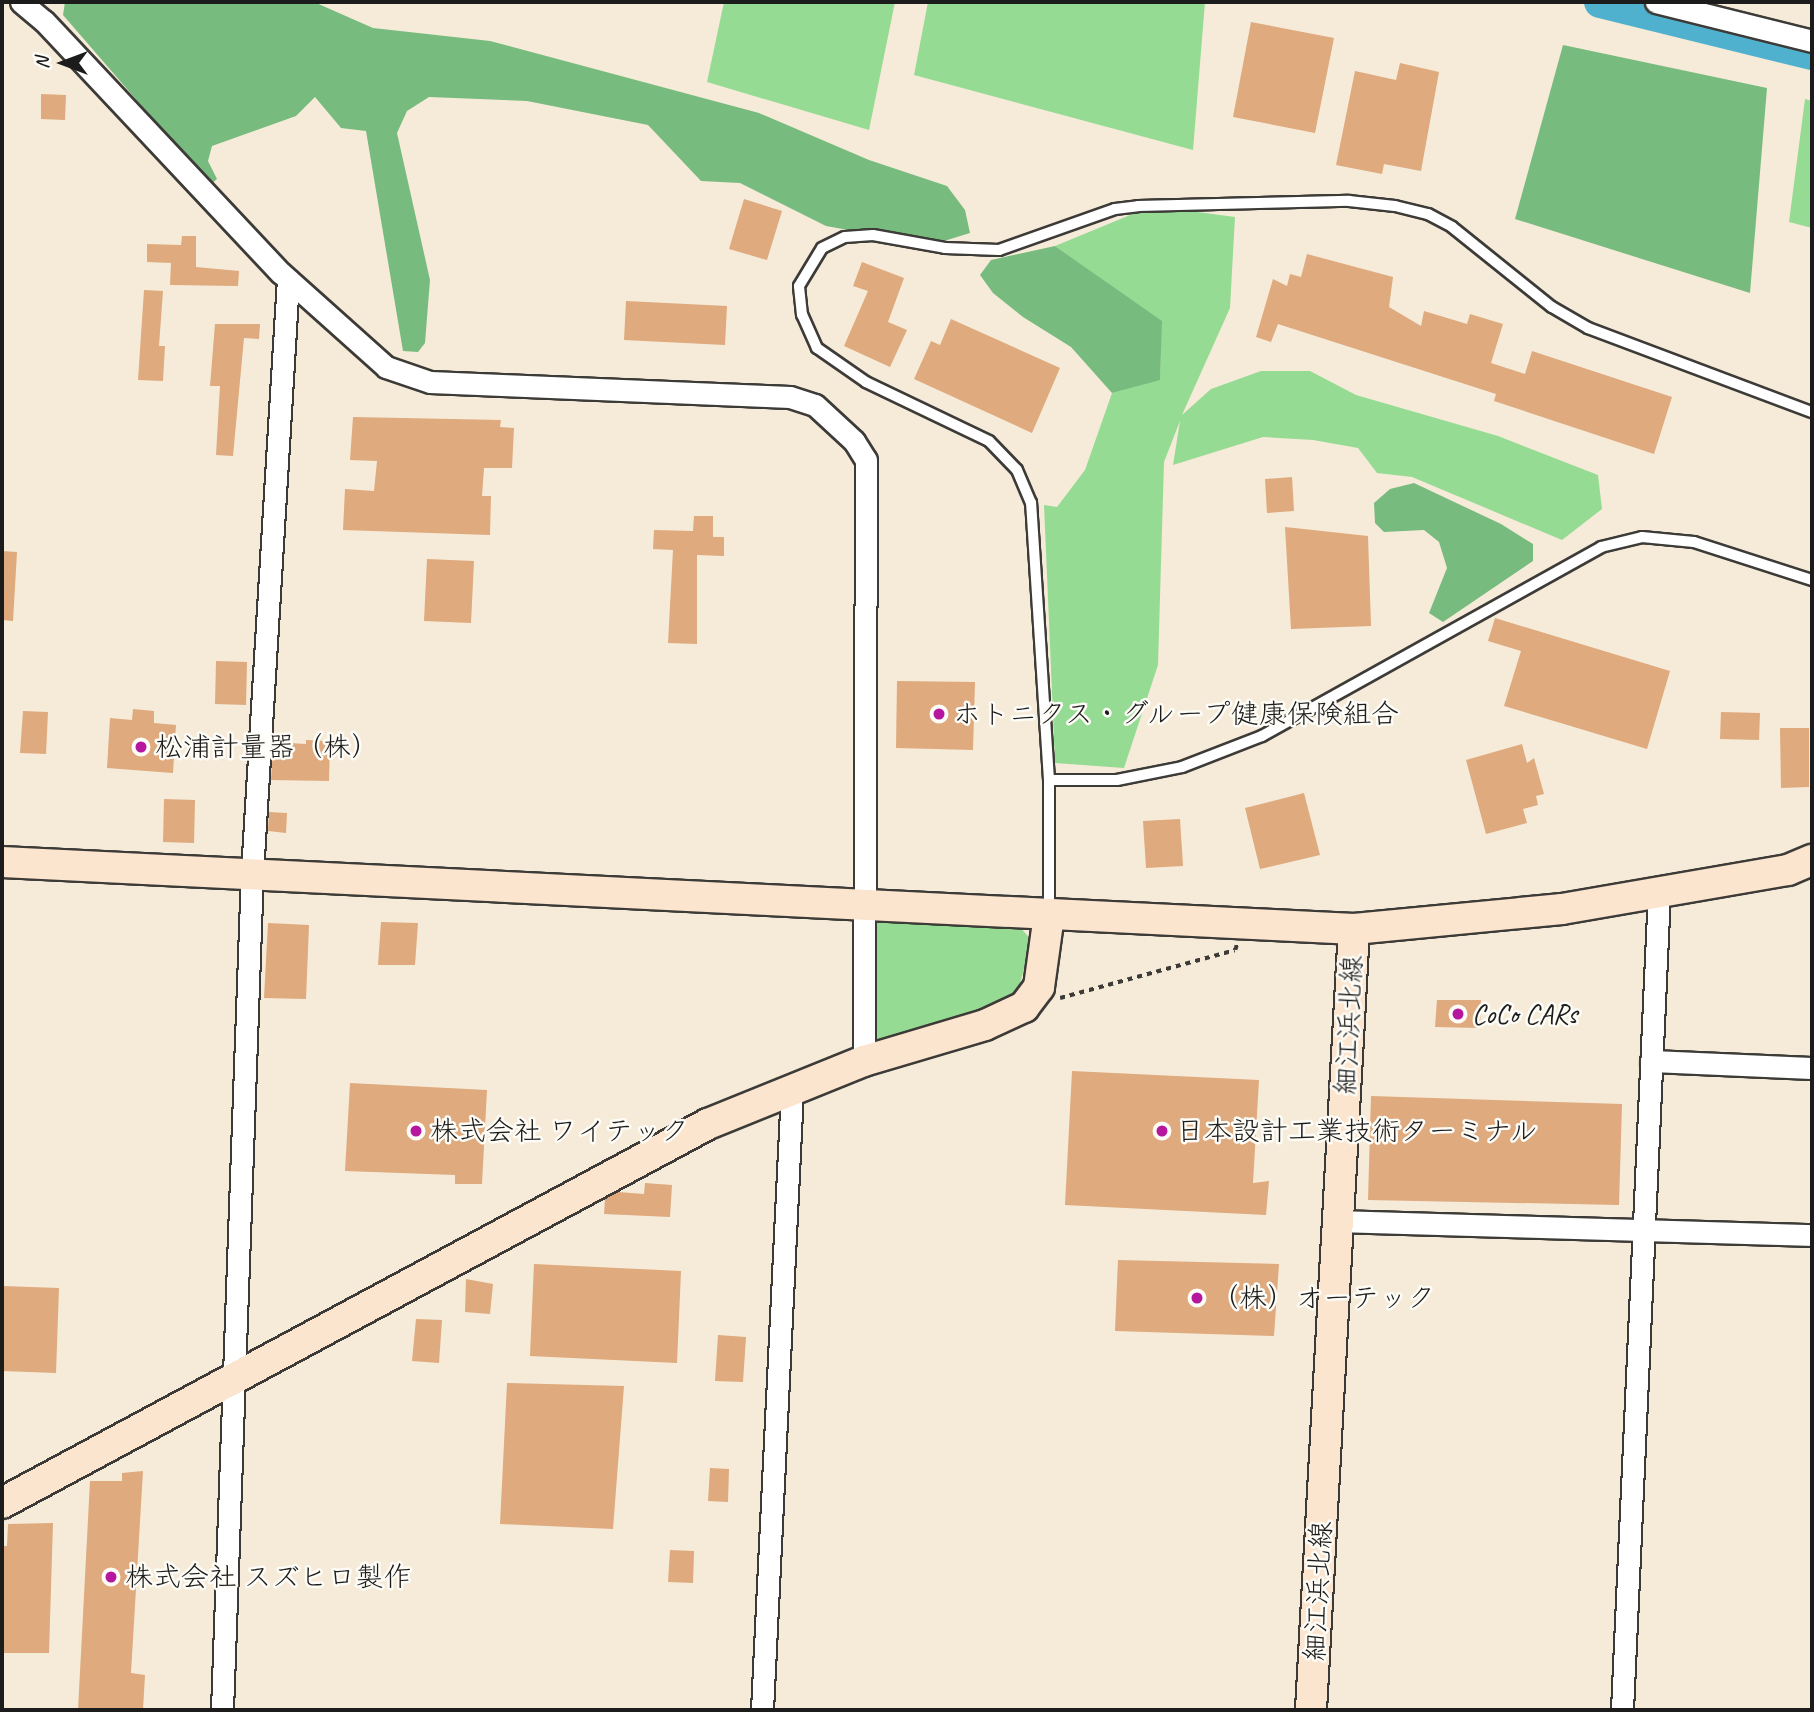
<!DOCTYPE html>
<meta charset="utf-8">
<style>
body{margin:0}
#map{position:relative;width:1814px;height:1712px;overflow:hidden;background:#f6ebd8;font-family:Caveat,"Klee One",sans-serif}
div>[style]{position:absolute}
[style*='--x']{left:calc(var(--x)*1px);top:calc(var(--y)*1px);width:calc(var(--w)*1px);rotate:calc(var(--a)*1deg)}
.green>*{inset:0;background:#96db94}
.forest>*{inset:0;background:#78bb7e}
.river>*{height:32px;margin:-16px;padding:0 16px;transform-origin:16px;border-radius:16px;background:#50b1cf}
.building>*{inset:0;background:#deaa7e}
.path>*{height:3.5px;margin-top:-1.75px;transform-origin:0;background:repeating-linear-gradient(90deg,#3d3b38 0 5px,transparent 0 10px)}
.roads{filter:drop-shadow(2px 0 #3d3b38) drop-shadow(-2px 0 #3d3b38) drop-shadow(0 2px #3d3b38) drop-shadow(0 -2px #3d3b38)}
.lane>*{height:10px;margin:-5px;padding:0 5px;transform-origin:5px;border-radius:5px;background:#fff}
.street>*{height:21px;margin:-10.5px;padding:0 10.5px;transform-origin:10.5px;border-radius:10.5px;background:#fff}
.secondary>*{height:30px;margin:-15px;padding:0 15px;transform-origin:15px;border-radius:15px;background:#fce5cf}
.dots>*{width:19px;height:19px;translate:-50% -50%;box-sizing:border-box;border:4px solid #fdfcf7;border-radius:50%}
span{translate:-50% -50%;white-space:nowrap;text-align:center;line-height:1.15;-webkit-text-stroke:5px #fdfcf7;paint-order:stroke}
.poi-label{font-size:28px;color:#1c1c1c}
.left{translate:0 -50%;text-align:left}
.street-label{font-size:28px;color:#1c1c1c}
.frame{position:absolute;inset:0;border:4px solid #1c1c1c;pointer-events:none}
.north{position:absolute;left:28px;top:28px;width:70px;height:70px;-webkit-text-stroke:5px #fdfcf7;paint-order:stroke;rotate:270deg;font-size:19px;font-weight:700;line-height:28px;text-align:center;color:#1c1c1c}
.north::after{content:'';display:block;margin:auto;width:24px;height:32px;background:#1c1c1c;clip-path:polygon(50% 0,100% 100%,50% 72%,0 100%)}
</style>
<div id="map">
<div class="green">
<div style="clip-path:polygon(724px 2px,895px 2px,869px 130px,707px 82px)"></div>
<div style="clip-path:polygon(928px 2px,1205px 2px,1193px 150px,914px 75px)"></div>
<div style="clip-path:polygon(1805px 99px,1812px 101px,1812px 228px,1789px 222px)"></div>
<div style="clip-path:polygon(1152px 206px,1235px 217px,1230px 308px,1182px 415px,1211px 389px,1261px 371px,1310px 371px,1356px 395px,1498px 436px,1598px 475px,1602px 509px,1562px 540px,1412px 477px,1377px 473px,1358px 448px,1313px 440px,1263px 437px,1173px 465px,1180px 421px,1164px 462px,1158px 665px,1124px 768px,1055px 763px,1044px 505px,1057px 507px,1085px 470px,1112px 393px,1160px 379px,1161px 321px,1055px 246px)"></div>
<div style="clip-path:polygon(873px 918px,1015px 921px,1032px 941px,1018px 990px,993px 1013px,875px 1046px)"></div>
</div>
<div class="forest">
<div style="clip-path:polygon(65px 2px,314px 2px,373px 28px,490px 41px,759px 113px,869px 160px,947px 186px,965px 210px,970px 233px,931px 245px,826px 226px,740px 183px,701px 181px,648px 125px,527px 101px,429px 97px,407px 111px,397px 133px,430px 280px,425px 343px,418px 352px,403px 351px,366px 131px,341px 128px,315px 97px,296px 116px,212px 146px,208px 161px,217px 179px,210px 185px,63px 15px)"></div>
<div style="clip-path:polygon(1563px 45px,1767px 88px,1750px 293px,1515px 219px)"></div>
<div style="clip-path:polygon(1055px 246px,1162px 321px,1160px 380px,1112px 393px,1071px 347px,1023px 317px,993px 293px,980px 275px,991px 260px)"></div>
<div style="clip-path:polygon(1414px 483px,1501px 524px,1533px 544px,1533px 561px,1443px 622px,1429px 613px,1447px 568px,1439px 542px,1424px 530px,1384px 532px,1375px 523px,1374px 503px,1390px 489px)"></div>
</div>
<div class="river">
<div style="--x:1600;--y:2;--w:218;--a:13.8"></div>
</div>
<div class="building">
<div style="clip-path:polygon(1251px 22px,1334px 38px,1315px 133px,1233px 117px)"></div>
<div style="clip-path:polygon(1400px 63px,1439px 72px,1421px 171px,1384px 164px,1382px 174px,1336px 165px,1355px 71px,1396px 80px)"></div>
<div style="clip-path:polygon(41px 94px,66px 95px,65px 120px,41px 119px)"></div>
<div style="clip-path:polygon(744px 199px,782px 211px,767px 260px,729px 249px)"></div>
<div style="clip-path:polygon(182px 236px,196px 236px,196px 267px,239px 271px,238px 286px,170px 285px,171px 263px,147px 262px,147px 244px,181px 245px)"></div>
<div style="clip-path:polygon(1307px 254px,1393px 277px,1389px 307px,1421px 326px,1424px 311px,1467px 324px,1470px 314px,1503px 324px,1491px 363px,1525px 374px,1532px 351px,1672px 397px,1654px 454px,1494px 401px,1496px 394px,1278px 324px,1271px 342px,1256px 337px,1273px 279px,1287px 286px,1290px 274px,1301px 277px)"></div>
<div style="clip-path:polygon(862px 262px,904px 278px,888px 322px,907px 330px,890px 367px,844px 346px,868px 291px,853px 286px)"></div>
<div style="clip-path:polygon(144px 290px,163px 291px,159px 346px,165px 346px,163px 381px,138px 380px)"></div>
<div style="clip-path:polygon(626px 301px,727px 306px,725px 345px,624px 340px)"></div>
<div style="clip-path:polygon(951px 319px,1060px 368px,1032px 433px,914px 379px,931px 341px,940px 345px)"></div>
<div style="clip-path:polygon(215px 324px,260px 324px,259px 339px,244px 338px,233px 456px,216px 455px,220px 386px,210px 386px)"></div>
<div style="clip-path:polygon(353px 417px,501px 420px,500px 427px,514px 428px,512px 468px,484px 468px,482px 496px,491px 496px,490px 535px,343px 530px,345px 489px,374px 491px,377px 461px,350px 460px)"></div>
<div style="clip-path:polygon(1292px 477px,1294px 511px,1267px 513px,1265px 479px)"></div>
<div style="clip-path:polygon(694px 516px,713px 516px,713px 537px,724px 537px,724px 556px,697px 555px,697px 644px,668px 643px,673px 550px,653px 549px,654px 530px,693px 531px)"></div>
<div style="clip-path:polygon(1285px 527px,1368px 536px,1371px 626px,1291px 629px)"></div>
<div style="clip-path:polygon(2px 551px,17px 552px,13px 621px,2px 620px)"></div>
<div style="clip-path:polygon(427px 559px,474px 561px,471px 623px,424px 621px)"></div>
<div style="clip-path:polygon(1495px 618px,1670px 671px,1647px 749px,1504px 706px,1521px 651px,1488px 641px)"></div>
<div style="clip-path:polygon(216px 661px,247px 662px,246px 705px,215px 704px)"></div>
<div style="clip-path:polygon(897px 681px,975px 682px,973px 750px,896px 748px)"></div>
<div style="clip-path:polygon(133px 709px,154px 711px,154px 723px,176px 725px,173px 773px,107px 768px,110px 718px,132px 720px)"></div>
<div style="clip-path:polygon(23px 711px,48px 712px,46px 754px,20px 753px)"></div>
<div style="clip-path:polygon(1721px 712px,1760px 713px,1759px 740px,1720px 739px)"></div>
<div style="clip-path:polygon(1780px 728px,1809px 728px,1809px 787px,1781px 788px)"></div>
<div style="clip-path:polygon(306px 740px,330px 741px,329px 781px,271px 780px,273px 742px,306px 744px)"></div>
<div style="clip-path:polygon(1522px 744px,1527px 763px,1534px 758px,1544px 794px,1536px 796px,1538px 805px,1523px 809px,1527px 823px,1486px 834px,1466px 760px)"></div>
<div style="clip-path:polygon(1304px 793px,1320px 855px,1260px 869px,1245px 808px)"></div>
<div style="clip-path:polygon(164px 799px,195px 800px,194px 843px,163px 842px)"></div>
<div style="clip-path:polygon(269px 812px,287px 813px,286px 833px,268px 831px)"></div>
<div style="clip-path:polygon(1180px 819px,1183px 866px,1146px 868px,1143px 821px)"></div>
<div style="clip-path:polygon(381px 922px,418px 923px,415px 965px,378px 965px)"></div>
<div style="clip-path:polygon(268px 923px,309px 925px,306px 999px,264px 998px)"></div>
<div style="clip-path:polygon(1437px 1000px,1481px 1000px,1480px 1028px,1435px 1027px)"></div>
<div style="clip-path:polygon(1072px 1071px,1259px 1080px,1253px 1183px,1269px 1181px,1266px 1215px,1065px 1205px)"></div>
<div style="clip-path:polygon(350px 1083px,487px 1090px,482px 1184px,455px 1184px,455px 1175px,345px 1171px)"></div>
<div style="clip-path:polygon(1371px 1096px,1622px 1104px,1619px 1205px,1368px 1200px)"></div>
<div style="clip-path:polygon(645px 1183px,672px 1185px,670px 1217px,604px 1214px,605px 1199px,618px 1192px,644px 1194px)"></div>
<div style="clip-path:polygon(1118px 1260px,1279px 1264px,1274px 1336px,1115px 1331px)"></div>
<div style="clip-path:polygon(534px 1264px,681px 1271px,677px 1363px,530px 1356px)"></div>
<div style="clip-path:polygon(466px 1279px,493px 1284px,490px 1314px,465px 1312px)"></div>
<div style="clip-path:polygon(2px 1286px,59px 1288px,56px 1373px,2px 1371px)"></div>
<div style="clip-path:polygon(416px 1319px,442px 1320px,439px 1363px,412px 1361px)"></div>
<div style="clip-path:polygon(718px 1335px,746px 1337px,743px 1382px,715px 1381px)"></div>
<div style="clip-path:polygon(507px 1383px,624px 1386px,613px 1529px,500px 1524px)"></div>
<div style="clip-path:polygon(710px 1468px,729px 1469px,728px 1502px,708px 1501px)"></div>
<div style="clip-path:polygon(143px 1471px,131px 1673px,145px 1675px,143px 1710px,78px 1710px,90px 1481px,122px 1481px,122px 1473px)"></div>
<div style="clip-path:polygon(53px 1523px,49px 1653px,2px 1653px,2px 1546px,7px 1546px,8px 1524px)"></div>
<div style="clip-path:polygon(670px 1550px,694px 1551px,693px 1583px,668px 1582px)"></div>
</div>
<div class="path">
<div style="--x:1060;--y:998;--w:181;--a:-15.3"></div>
<div style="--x:1235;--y:950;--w:6;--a:-72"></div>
</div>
<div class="roads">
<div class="lane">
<div style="--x:1049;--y:780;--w:68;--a:0"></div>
<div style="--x:1117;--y:780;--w:66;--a:-11.3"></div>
<div style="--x:1182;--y:767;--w:86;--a:-21.2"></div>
<div style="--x:1262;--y:736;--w:388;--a:-29.1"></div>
<div style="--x:1601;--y:547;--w:42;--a:-13.7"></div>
<div style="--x:1642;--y:537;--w:52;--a:5.5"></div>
<div style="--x:1694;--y:542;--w:124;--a:17.9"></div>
<div style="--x:1049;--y:912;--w:132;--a:-90"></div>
<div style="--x:1049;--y:780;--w:278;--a:-93.7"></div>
<div style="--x:1031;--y:503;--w:36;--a:-113"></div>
<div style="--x:1017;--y:470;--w:40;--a:-134"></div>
<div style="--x:989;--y:441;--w:136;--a:-154.4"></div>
<div style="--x:866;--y:382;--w:60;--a:-145.2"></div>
<div style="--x:817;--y:348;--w:36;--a:-114"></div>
<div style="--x:802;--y:315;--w:29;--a:-96"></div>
<div style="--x:799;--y:286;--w:44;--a:-58.8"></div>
<div style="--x:822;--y:248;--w:25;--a:-26"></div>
<div style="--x:845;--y:237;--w:28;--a:-4"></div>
<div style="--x:873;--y:235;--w:73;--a:10.2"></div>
<div style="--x:945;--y:248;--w:54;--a:2.1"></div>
<div style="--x:999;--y:250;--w:123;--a:-19.5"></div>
<div style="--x:1115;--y:209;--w:23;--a:-7"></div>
<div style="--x:1138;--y:206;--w:211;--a:-1.4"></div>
<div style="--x:1349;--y:201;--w:46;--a:6.2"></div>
<div style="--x:1395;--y:206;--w:34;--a:14"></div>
<div style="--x:1428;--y:214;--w:27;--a:28"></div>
<div style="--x:1452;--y:227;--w:128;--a:38.7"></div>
<div style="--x:1552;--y:307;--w:42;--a:30.3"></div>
<div style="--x:1588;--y:328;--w:239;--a:20.6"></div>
</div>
<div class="street">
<div style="--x:21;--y:2;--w:30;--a:40"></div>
<div style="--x:44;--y:21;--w:346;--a:46.8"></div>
<div style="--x:281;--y:273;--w:141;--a:41.8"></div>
<div style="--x:386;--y:367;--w:46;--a:18.8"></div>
<div style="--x:430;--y:382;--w:360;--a:2.4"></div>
<div style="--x:790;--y:397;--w:26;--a:18"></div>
<div style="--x:815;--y:405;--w:53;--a:42.7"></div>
<div style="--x:854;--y:441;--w:22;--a:58"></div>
<div style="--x:866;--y:460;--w:601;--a:90.19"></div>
<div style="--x:1656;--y:2;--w:161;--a:14"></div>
<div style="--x:1651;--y:1061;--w:161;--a:2.5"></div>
<div style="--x:1338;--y:1221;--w:474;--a:1.7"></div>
<div style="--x:222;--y:1710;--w:838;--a:-87.95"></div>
<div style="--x:252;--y:873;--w:594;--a:-86.53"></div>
<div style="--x:762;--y:1710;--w:622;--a:-87.23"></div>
<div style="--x:1622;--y:1710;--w:819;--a:-87.41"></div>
</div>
<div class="secondary">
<div style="--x:2;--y:862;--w:1354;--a:2.84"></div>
<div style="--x:1354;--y:929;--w:209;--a:-5.5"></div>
<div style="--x:1562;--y:909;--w:229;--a:-9.8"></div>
<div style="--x:1788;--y:870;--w:26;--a:-23"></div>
<div style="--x:2;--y:1503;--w:801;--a:-28.23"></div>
<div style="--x:708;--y:1124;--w:168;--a:-22"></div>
<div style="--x:864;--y:1061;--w:126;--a:-16.6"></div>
<div style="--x:985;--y:1025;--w:43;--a:-24.8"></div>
<div style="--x:1024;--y:1007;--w:25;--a:-53"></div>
<div style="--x:1039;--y:987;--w:73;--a:-82.1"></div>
<div style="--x:1311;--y:1710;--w:782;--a:-86.85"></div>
</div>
</div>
<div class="dots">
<div style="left:939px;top:714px;background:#b5179e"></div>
<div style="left:141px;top:747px;background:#b5179e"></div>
<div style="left:1458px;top:1014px;background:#b5179e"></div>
<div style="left:416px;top:1131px;background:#b5179e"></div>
<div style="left:1162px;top:1131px;background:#b5179e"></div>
<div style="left:1197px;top:1298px;background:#b5179e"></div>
<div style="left:111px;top:1577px;background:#b5179e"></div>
</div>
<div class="poi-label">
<span class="left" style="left:953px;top:714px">ホトニクス・グループ健康保険組合</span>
<span class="left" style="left:155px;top:747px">松浦計量器（株）</span>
<span class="left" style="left:1472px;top:1014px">CoCo CARs</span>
<span class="left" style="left:430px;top:1131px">株式会社 ワイテック</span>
<span class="left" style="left:1176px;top:1131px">日本設計工業技術ターミナル</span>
<span class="left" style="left:1211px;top:1298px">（株）オーテック</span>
<span class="left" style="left:125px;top:1577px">株式会社 スズヒロ製作</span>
</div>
<div class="street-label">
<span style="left:1349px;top:1025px;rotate:-87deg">細江浜北線</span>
<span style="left:1318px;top:1591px;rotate:-87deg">細江浜北線</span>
</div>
<div class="frame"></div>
<div class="north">N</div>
</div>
